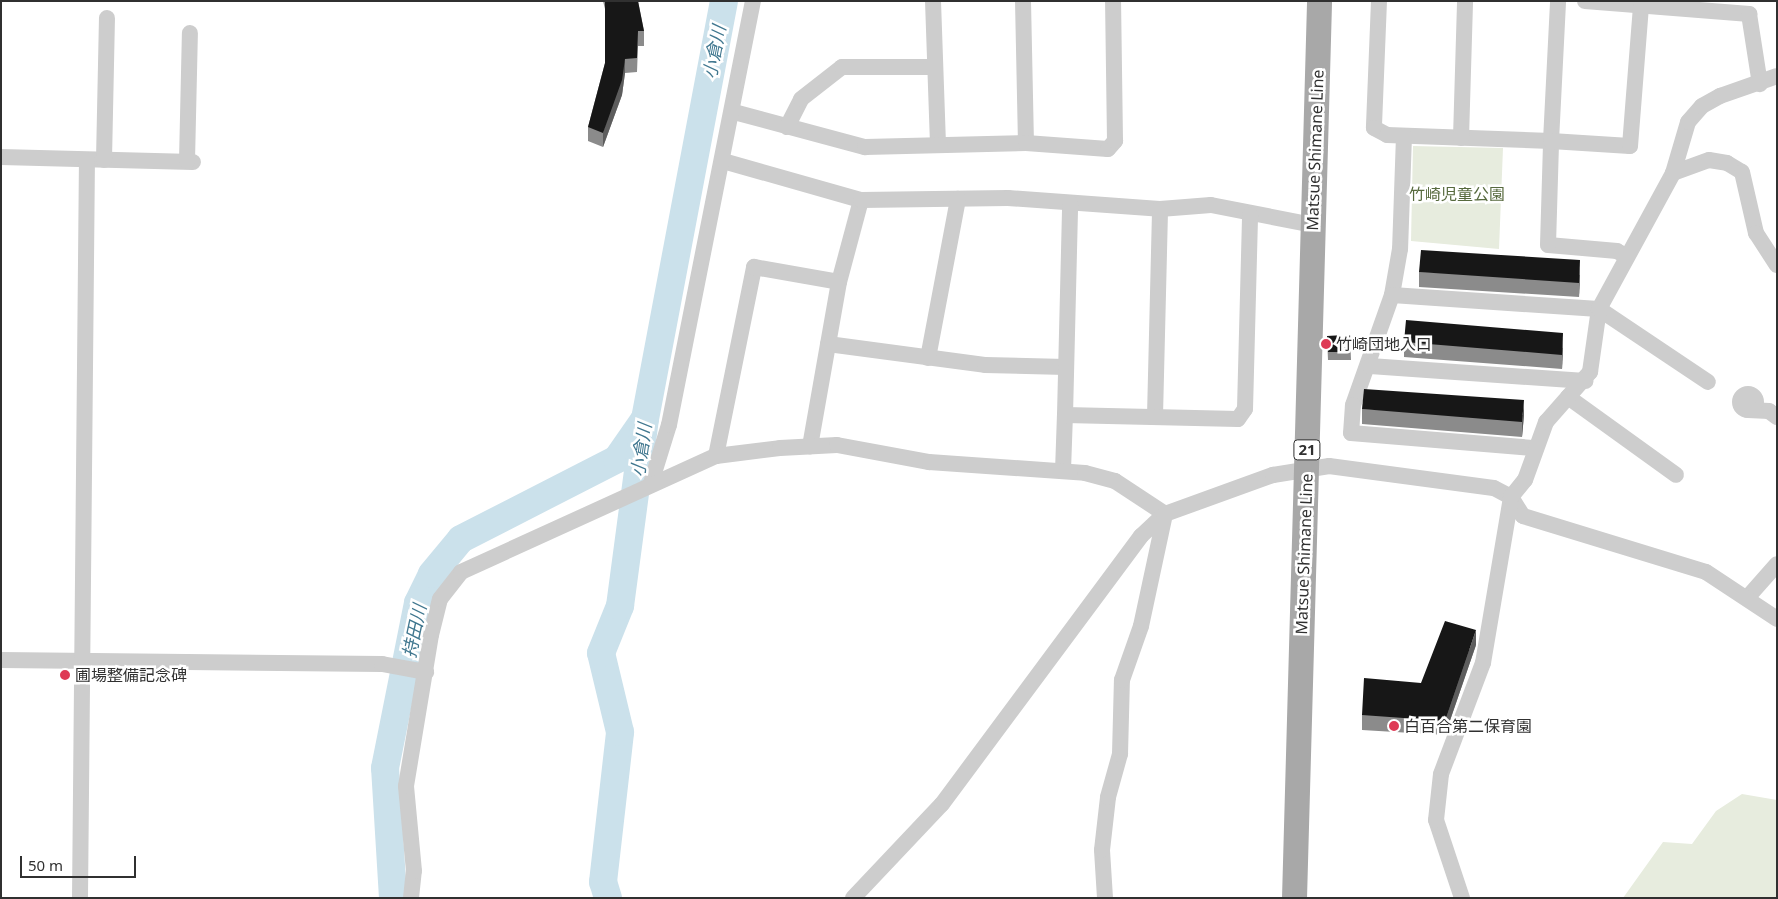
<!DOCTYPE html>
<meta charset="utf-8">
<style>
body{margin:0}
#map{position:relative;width:1778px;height:899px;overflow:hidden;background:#fff;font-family:"Noto Sans","Noto Sans JP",sans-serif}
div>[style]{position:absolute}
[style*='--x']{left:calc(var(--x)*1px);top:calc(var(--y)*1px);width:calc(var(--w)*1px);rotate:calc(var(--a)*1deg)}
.green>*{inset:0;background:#e7ecde}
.river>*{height:28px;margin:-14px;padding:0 14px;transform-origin:14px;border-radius:14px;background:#cbe1eb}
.minor>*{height:16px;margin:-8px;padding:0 8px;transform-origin:8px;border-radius:8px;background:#cdcdcd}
.minor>.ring{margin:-8px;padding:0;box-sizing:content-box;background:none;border:16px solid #cdcdcd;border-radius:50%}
.primary>*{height:25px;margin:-12.5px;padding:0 12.5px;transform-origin:12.5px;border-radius:12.5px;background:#a8a8a8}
.wall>*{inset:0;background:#8b8b8b}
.shaded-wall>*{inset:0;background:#5d5d5d}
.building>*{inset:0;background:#171717}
.dots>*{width:14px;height:14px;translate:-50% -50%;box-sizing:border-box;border:2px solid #fff;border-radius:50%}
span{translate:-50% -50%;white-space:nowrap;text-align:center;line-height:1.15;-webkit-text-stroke:5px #fff;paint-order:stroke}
.shield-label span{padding:1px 4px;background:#fff;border:1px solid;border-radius:4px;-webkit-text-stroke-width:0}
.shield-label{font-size:15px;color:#303030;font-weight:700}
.street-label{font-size:16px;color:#303030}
.park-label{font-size:16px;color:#576a3e}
.poi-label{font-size:16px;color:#303030}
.left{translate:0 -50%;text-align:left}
.water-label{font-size:18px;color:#40778f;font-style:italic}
.frame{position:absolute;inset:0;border:2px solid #303030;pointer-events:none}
.scale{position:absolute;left:20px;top:856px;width:116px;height:22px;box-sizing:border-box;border:2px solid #303030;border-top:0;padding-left:6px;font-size:15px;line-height:18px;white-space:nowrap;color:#303030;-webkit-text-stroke:4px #fff;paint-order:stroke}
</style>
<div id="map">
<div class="green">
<div style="clip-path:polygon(1413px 146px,1503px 148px,1499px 249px,1411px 241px)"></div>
<div style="clip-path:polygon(1742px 794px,1777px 800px,1777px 898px,1623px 898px,1663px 842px,1692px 844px,1716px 811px)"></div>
</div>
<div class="river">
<div style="--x:393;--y:898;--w:130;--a:-93.5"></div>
<div style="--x:385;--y:768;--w:168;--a:-78.7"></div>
<div style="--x:418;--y:603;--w:32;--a:-64"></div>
<div style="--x:432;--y:574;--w:45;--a:-50.4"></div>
<div style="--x:461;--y:539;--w:175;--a:-27.1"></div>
<div style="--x:617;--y:459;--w:47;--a:-55.3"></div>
<div style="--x:608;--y:898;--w:17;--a:-107"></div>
<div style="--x:603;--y:882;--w:151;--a:-83.5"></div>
<div style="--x:620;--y:732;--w:81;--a:-103.5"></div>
<div style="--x:601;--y:653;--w:51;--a:-68"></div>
<div style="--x:620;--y:606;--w:189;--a:-82.4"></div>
<div style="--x:645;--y:419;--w:425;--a:-79.3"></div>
</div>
<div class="minor">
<div style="--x:933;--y:1;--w:142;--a:88"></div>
<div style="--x:1023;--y:1;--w:142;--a:88.8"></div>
<div style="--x:1379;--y:1;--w:127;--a:92.3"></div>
<div style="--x:1374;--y:128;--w:15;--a:28"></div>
<div style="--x:1387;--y:135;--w:164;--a:2.1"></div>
<div style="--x:1551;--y:141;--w:140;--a:-87.1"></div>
<div style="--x:1585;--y:1;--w:165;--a:4.5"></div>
<div style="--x:1749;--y:14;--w:71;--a:81.1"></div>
<div style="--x:734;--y:112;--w:136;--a:15"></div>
<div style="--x:865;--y:147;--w:161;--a:-1.4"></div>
<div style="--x:1026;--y:143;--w:82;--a:4.2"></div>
<div style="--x:1108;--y:149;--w:11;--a:-49"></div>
<div style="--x:1115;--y:141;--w:140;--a:-90.8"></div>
<div style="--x:787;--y:127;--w:31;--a:-63"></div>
<div style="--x:801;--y:99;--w:52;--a:-38"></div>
<div style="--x:842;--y:67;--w:93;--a:0"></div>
<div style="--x:1404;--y:136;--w:113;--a:92"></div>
<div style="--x:1400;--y:249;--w:47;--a:99.9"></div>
<div style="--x:1392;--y:295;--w:117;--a:109.5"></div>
<div style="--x:1353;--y:405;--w:28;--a:94"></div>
<div style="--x:1351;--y:433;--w:185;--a:4.7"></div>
<div style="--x:1461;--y:138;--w:137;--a:-88.3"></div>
<div style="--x:1;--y:157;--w:192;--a:1.5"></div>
<div style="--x:104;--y:160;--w:142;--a:-88.8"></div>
<div style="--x:187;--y:161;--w:128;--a:-88.7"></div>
<div style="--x:723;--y:161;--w:143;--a:15.8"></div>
<div style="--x:861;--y:200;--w:85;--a:105"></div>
<div style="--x:1673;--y:173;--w:38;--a:-20"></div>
<div style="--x:1709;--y:160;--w:18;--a:9"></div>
<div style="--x:1727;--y:163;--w:17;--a:31"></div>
<div style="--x:1742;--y:172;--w:63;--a:77.1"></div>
<div style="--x:1756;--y:233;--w:38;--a:57"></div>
<div style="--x:861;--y:200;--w:147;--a:-0.8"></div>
<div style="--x:1008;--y:198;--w:152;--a:4.1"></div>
<div style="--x:1160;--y:209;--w:51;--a:-4.5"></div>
<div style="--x:1211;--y:205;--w:104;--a:11.1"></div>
<div style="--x:1626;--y:256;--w:10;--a:-151"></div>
<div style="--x:1617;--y:251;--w:69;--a:-175"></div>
<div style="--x:1548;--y:245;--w:104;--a:-88.3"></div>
<div style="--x:1551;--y:141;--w:79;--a:3.6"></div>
<div style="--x:1630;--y:146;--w:140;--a:-85.5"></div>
<div style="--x:1392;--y:295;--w:207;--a:3.9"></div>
<div style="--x:1599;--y:309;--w:131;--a:33.8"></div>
<div style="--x:828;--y:344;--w:158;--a:7.6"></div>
<div style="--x:985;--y:365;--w:81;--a:1.4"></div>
<div style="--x:928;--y:358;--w:162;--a:-79.3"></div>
<div style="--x:1370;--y:366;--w:216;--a:4"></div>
<div class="ring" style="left:1740px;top:394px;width:0;height:0"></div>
<div style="--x:1568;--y:397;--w:133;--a:35.8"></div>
<div style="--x:1748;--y:410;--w:21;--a:3"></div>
<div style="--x:1769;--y:411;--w:10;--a:37"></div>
<div style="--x:1065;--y:415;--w:212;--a:-88.6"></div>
<div style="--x:1155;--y:416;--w:207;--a:-88.6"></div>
<div style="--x:716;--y:456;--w:193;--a:-78.6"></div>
<div style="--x:754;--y:267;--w:86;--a:10"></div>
<div style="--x:839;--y:282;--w:167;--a:100"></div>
<div style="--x:1063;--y:471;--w:56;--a:-88"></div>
<div style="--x:1065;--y:415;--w:173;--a:1.3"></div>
<div style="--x:1238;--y:419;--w:12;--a:-55"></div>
<div style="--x:1245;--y:409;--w:194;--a:-88.5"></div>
<div style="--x:651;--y:483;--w:61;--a:-72.8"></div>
<div style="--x:669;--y:425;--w:432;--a:-78.8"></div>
<div style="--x:1747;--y:598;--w:45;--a:-48.6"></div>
<div style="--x:1;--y:660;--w:381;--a:0.6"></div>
<div style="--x:382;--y:664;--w:45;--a:10.3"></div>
<div style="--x:80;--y:898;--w:738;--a:-89.46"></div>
<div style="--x:411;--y:898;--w:27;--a:-84"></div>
<div style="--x:414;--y:871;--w:85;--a:-95.4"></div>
<div style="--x:406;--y:786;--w:153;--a:-80.6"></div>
<div style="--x:431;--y:635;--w:37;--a:-76"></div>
<div style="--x:440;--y:599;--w:34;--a:-52"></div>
<div style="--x:461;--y:572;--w:280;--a:-24.5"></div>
<div style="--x:716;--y:456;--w:64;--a:-7.1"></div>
<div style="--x:780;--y:448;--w:57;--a:-3"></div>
<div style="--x:837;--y:445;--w:94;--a:10.5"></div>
<div style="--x:929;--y:462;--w:156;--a:4"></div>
<div style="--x:1085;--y:473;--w:31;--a:15"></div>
<div style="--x:1115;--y:481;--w:60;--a:33.4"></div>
<div style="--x:853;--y:898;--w:129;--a:-46.6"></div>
<div style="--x:942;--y:804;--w:334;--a:-53.4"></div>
<div style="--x:1141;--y:536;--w:33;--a:-43"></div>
<div style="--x:1165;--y:514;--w:115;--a:-19.9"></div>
<div style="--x:1273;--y:475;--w:57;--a:-9.1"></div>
<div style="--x:1329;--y:466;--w:166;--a:7.6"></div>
<div style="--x:1494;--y:488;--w:19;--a:28"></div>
<div style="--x:1511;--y:497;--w:22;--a:58"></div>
<div style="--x:1523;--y:516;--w:191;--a:17"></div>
<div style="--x:1706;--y:572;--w:85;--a:33.5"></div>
<div style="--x:1105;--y:898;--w:48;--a:-93.6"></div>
<div style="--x:1102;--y:850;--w:53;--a:-83.5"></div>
<div style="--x:1108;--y:797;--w:45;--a:-74.4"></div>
<div style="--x:1120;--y:754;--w:74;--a:-88.5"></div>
<div style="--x:1122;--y:680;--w:57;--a:-70.6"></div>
<div style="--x:1141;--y:626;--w:115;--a:-77.9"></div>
<div style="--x:1462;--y:898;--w:82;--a:-108.4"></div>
<div style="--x:1436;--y:820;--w:46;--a:-83.8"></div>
<div style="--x:1441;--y:774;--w:119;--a:-69.3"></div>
<div style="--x:1483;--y:663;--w:168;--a:-80.4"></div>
<div style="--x:1511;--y:497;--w:22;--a:-51"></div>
<div style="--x:1525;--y:480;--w:62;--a:-70.1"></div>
<div style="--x:1546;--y:422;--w:67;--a:-48.7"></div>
<div style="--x:1590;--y:372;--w:64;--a:-81.9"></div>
<div style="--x:1599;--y:309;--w:155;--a:-61.4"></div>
<div style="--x:1673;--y:173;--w:53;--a:-73.6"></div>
<div style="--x:1688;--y:122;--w:21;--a:-49"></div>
<div style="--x:1702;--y:106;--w:21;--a:-29"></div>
<div style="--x:1720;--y:96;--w:60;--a:-19.3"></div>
</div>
<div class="primary">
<div style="--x:1294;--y:898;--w:897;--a:-88.4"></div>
</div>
<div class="wall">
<div style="clip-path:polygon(603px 1px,638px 1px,644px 31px,644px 46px,638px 46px,637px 72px,625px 73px,622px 95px,603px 147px,588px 141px,588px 127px,605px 63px,605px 9px)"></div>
<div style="clip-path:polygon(1419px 272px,1580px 275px,1579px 297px,1419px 287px)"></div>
<div style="clip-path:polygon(1350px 335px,1351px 360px,1328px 360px,1327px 336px)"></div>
<div style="clip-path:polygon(1404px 342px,1563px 348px,1562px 369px,1404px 357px)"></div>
<div style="clip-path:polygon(1362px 409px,1524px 415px,1522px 437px,1362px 424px)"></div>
<div style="clip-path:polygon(1476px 645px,1445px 735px,1362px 730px,1362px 715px,1421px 683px)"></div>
</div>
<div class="shaded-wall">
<div style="clip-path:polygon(625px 59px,625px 73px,622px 95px,603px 147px,603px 133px)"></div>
<div style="clip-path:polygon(1580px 260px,1580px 275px,1579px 297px,1579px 283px)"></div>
<div style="clip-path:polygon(1563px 333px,1563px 348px,1562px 369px,1562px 355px)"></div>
<div style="clip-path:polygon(1524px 400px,1524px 415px,1522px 437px,1522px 422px)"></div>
<div style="clip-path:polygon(1476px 630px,1476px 645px,1445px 735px,1445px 721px)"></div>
</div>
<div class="building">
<div style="clip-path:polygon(605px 1px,638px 1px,644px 31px,638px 31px,637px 58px,625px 59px,622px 80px,603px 133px,588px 127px,605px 63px)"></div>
<div style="clip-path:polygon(1421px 250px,1580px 260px,1579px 283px,1419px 272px)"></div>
<div style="clip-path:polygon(1406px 320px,1563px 333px,1562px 355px,1404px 342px)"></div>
<div style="clip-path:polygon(1350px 335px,1351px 352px,1328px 352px,1327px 336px)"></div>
<div style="clip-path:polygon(1364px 389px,1524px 400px,1522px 422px,1362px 409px)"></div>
<div style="clip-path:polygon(1445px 621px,1476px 630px,1445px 721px,1362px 715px,1364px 678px,1421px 683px)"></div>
</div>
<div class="dots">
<div style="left:1326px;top:344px;background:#de3a55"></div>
<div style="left:65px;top:675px;background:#de3a55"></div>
<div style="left:1394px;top:726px;background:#de3a55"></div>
</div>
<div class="shield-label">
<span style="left:1307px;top:450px">21</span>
</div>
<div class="street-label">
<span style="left:1315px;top:150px;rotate:-88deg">Matsue Shimane Line</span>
<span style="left:1304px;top:554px;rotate:-88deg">Matsue Shimane Line</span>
</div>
<div class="park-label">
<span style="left:1457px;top:194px">竹崎児童公園</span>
</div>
<div class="poi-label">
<span class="left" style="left:1336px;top:344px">竹崎団地入口</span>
<span class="left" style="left:75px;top:675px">圃場整備記念碑</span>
<span class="left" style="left:1404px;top:726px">白百合第二保育園</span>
</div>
<div class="water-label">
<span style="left:714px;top:52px;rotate:-79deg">小倉川</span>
<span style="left:641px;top:450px;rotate:-82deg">小倉川</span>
<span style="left:414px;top:631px;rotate:-78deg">持田川</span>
</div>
<div class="frame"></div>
<div class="scale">50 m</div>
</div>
